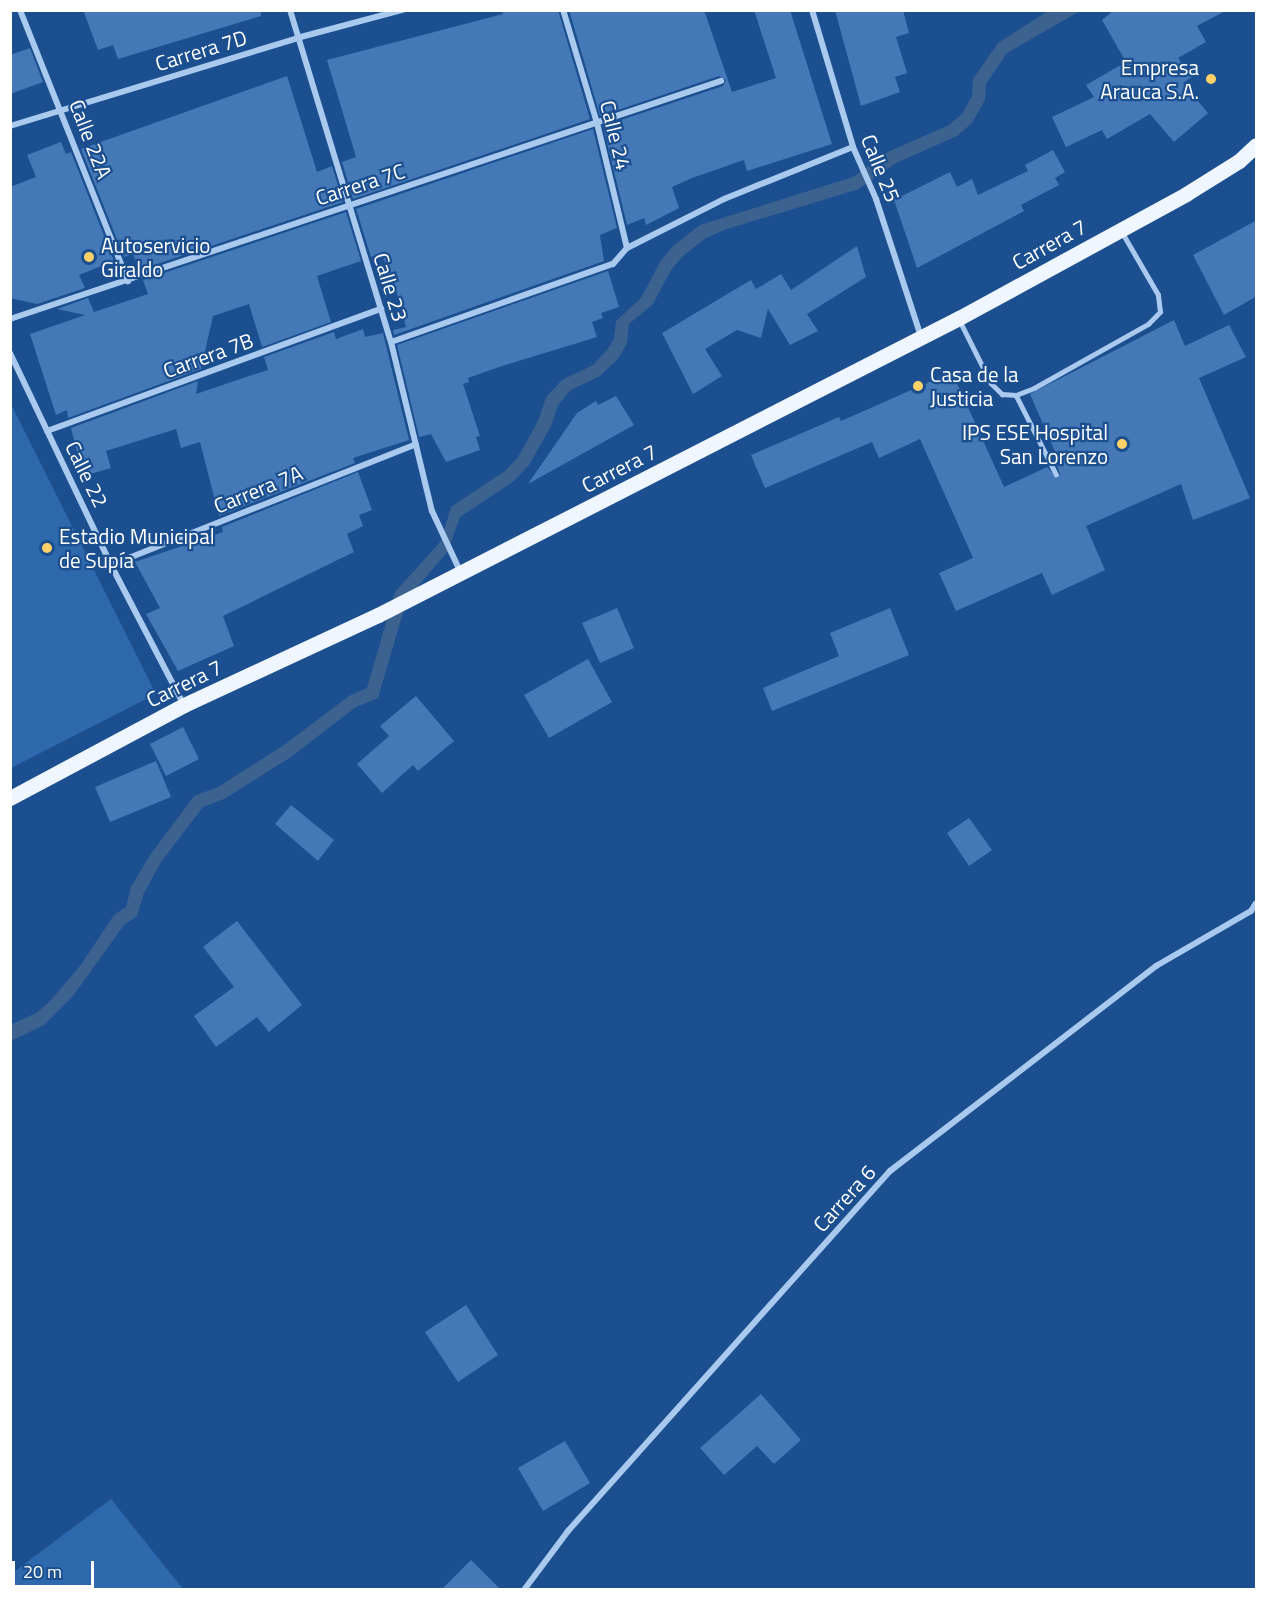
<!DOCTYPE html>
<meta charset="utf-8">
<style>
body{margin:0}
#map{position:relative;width:1267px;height:1600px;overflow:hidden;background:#1b4f8f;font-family:"Titillium Web",sans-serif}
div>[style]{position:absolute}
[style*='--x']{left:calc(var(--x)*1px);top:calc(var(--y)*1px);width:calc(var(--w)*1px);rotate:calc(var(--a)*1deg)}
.green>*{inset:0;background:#2e69ad}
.water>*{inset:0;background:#3c6290}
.building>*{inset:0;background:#4478b7}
.lane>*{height:4.5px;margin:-2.25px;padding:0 2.25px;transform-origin:2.25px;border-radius:2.25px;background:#a9c9ee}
.street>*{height:6px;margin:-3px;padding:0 3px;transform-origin:3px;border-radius:3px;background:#a9c9ee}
.primary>*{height:15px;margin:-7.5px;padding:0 7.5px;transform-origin:7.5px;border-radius:7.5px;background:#f0f6ff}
.dots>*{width:16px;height:16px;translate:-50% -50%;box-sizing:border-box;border:3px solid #1b4f8f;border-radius:50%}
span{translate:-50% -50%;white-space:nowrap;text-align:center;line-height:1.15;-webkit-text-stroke:4.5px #1b4f8f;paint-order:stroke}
.street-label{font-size:21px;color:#fff}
.poi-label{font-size:21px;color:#fff}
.right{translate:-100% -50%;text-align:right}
.left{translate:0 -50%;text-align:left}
.frame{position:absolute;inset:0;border:12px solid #fff;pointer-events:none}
.scale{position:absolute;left:12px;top:1561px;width:82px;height:27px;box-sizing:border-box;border:3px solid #fff;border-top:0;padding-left:8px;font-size:18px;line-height:21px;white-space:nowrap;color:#fff;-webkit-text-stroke:4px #1b4f8f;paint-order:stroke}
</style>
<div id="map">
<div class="green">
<div style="clip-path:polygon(10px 402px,156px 694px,11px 768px,10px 768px)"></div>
<div style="clip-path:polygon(111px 1499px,183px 1589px,11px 1589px,11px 1574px)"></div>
</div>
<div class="water">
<div style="clip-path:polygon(1048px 11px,1080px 11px,1007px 53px,986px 84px,985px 100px,972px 123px,957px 136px,896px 163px,859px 189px,727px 229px,706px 238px,683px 256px,671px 270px,653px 304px,629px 324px,627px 343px,618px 359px,600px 376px,571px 390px,558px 405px,551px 426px,529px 465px,514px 481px,460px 517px,448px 551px,407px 599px,378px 698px,356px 707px,291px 757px,224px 799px,203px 807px,161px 862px,144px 893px,137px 916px,124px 925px,73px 996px,44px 1025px,11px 1041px,10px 1025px,36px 1013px,49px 1002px,80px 966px,114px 915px,126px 907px,131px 887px,150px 855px,194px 796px,218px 787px,284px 745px,349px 696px,367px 688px,395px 592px,441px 541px,451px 507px,505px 471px,518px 457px,538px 421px,546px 397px,562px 380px,593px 365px,607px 350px,614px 339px,616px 321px,641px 298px,660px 262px,673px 246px,700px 225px,853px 177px,888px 152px,949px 125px,962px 114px,972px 96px,973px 79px,998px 43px)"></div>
</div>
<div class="building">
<div style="clip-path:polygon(83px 10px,261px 10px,261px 16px,118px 59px,113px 45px,98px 50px)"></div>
<div style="clip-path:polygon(502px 10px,558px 10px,590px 119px,353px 199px,342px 162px,356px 157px,327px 60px,503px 14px)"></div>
<div style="clip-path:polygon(569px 10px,704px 10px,732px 92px,776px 78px,754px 10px,790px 10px,832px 144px,747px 171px,744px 160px,692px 178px,672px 187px,679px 208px,646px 225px,644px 218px,627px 225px,603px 126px,723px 86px,726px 80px,719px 76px,600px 116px)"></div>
<div style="clip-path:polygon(835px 10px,903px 10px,909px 33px,896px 37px,907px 73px,895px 77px,900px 92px,861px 106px)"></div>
<div style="clip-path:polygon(1114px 10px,1227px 10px,1197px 26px,1206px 42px,1178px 58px,1192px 77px,1183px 83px,1208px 113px,1174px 142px,1150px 114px,1107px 139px,1102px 130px,1066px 147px,1052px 117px,1094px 97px,1086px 85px,1126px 62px,1102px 20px)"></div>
<div style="clip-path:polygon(30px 48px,43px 82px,10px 94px,10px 55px)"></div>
<div style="clip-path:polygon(287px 76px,317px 172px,332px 166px,343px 202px,139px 270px,133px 254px,124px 257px,81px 149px)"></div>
<div style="clip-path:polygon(593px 129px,617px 228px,600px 235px,604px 261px,394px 335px,393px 330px,406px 327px,389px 264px,386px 265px,382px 253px,371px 257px,356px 209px)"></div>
<div style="clip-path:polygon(61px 142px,66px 154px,71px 152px,114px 261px,79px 275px,85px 288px,37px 304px,10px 298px,10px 187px,36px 177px,27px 155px)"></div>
<div style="clip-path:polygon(1053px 150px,1065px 172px,1055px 178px,1059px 185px,1021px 205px,1024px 211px,917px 268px,894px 200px,950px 172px,957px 187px,972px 179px,978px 195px,1028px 171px,1025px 165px)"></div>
<div style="clip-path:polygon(346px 212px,361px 261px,317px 276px,331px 322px,262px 347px,249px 304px,213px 316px,201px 369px,68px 418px,67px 410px,56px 415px,30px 334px,85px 315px,57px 309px,88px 298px,94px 312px,148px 294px,143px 280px)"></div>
<div style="clip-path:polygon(1257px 220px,1257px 296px,1224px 315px,1193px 255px)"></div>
<div style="clip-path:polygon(857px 246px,866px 277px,807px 314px,818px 331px,790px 345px,768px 309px,761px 338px,737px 330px,705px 349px,722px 376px,693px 394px,662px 333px,751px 280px,756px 289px,781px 274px,791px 290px)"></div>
<div style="clip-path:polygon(608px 271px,619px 307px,601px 313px,603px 318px,592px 322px,597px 337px,502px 366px,468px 378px,469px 382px,463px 384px,480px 436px,476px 437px,480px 450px,446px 462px,431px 434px,419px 437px,397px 345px)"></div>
<div style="clip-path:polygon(1174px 320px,1185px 346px,1229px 325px,1246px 357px,1199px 378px,1250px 498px,1193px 520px,1181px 484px,1086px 526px,1105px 570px,1052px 595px,1042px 573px,956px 611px,939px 573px,973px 558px,920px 439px,879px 458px,872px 442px,765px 488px,751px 455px,839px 417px,841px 421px,952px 372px,1004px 487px,1047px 467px,1057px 478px,1060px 474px,1056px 463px,1059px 461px,1030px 394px)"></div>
<div style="clip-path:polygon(363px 329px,365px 337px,383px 333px,409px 440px,353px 458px,355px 463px,219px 516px,200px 442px,181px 448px,176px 429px,106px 451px,111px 468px,83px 476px,71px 428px,198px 381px,196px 394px,243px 378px,268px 370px,264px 357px,334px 332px,336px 339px)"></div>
<div style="clip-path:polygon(616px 396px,634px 425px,528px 484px,577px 413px,596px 401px,598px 405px)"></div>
<div style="clip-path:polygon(358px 472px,372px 510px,359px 515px,363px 526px,347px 534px,354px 552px,223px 616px,234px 646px,178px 671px,146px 614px,160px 608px,135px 562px,223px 532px,222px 527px)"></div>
<div style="clip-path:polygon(617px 608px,634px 648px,600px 663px,582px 623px)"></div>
<div style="clip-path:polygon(890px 608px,909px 655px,772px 711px,763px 688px,839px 656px,830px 633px)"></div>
<div style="clip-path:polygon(588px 659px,612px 702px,549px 738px,524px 695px)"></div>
<div style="clip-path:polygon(416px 696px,454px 741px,418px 771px,413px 765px,382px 793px,357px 764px,389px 736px,380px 726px)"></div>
<div style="clip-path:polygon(183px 727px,199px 759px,166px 776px,150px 744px)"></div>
<div style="clip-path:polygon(156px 761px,171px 797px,110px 822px,95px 787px)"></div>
<div style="clip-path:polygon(291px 805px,334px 840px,318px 861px,275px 824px)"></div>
<div style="clip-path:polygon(969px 818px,992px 850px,969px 866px,947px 833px)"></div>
<div style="clip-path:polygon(237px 921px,302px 1005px,269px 1032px,257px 1017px,216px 1047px,194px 1016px,234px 987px,203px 947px)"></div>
<div style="clip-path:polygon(466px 1305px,498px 1355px,458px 1382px,425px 1332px)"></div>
<div style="clip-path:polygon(761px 1394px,801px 1440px,774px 1464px,757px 1446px,724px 1475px,700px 1448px)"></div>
<div style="clip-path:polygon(565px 1441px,590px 1483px,543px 1511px,518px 1468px)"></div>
<div style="clip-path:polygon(471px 1560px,501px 1590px,441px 1590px)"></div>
</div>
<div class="lane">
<div style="--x:960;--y:321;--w:69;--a:63.4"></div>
<div style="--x:991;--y:383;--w:16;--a:45"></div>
<div style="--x:1002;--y:394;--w:14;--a:4"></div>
<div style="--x:1016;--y:395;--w:19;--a:-21"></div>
<div style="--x:1034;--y:388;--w:131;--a:-29.3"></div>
<div style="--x:1148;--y:324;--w:17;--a:-45"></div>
<div style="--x:1160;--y:312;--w:17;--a:-97"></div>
<div style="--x:1158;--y:295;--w:72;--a:-120.1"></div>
<div style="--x:1016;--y:395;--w:89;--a:63.1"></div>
</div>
<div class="street">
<div style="--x:20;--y:10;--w:292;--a:68.3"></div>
<div style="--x:290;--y:10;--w:347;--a:73.1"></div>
<div style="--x:391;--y:342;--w:174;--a:76.4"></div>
<div style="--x:432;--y:511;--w:66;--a:65"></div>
<div style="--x:812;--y:10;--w:143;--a:73.3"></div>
<div style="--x:853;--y:147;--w:57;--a:66.1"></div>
<div style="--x:876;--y:199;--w:145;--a:71.9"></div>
<div style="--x:10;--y:126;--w:300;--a:-17"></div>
<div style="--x:297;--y:38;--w:109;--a:-14.9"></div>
<div style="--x:627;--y:248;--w:109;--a:-26.8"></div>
<div style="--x:724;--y:199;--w:139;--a:-22"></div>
<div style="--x:10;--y:319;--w:750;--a:-18.51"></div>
<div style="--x:391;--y:342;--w:235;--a:-19.4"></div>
<div style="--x:613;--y:264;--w:21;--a:-49"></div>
<div style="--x:627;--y:248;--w:129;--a:-103.5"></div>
<div style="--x:597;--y:123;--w:118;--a:-106.7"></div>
<div style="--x:10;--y:353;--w:235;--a:64.5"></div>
<div style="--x:111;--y:565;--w:158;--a:62.5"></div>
<div style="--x:47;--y:431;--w:356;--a:-20.1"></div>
<div style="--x:111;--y:565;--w:328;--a:-21.6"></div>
<div style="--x:524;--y:1590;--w:74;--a:-53.3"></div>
<div style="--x:568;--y:1531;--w:483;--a:-48.2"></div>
<div style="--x:890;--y:1171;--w:336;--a:-37.6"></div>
<div style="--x:1156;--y:966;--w:110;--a:-30.1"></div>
<div style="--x:1251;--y:911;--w:9;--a:-58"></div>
</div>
<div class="primary">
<div style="--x:10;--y:798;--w:197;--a:-28.1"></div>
<div style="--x:184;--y:705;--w:214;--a:-24.9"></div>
<div style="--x:378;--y:615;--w:653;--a:-27.08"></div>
<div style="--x:959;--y:318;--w:259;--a:-28.6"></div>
<div style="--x:1186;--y:194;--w:62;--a:-31.9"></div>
<div style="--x:1239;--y:161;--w:23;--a:-43"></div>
</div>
<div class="dots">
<div style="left:1211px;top:79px;background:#ffd166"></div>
<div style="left:89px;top:257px;background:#ffd166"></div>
<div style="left:918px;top:386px;background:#ffd166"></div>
<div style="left:1122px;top:444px;background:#ffd166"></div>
<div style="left:47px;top:548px;background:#ffd166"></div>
</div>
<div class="street-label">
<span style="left:201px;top:50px;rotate:-17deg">Carrera 7D</span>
<span style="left:616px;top:135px;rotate:76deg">Calle 24</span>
<span style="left:91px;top:139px;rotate:69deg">Calle 22A</span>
<span style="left:881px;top:168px;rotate:68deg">Calle 25</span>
<span style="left:360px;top:184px;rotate:-18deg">Carrera 7C</span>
<span style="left:1049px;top:244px;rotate:-29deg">Carrera 7</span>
<span style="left:391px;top:287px;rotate:73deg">Calle 23</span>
<span style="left:208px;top:355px;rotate:-20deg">Carrera 7B</span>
<span style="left:619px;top:468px;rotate:-27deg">Carrera 7</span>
<span style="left:87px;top:474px;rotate:64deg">Calle 22</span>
<span style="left:258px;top:489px;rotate:-22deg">Carrera 7A</span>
<span style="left:184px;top:683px;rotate:-26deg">Carrera 7</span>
<span style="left:844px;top:1198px;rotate:-48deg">Carrera 6</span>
</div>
<div class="poi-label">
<span class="right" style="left:1199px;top:79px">Empresa<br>Arauca S.A.</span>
<span class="left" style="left:101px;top:257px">Autoservicio<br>Giraldo</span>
<span class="left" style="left:930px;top:386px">Casa de la<br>Justicia</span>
<span class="right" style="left:1108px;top:444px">IPS ESE Hospital<br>San Lorenzo</span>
<span class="left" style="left:59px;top:548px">Estadio Municipal<br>de Supía</span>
</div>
<div class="frame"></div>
<div class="scale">20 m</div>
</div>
